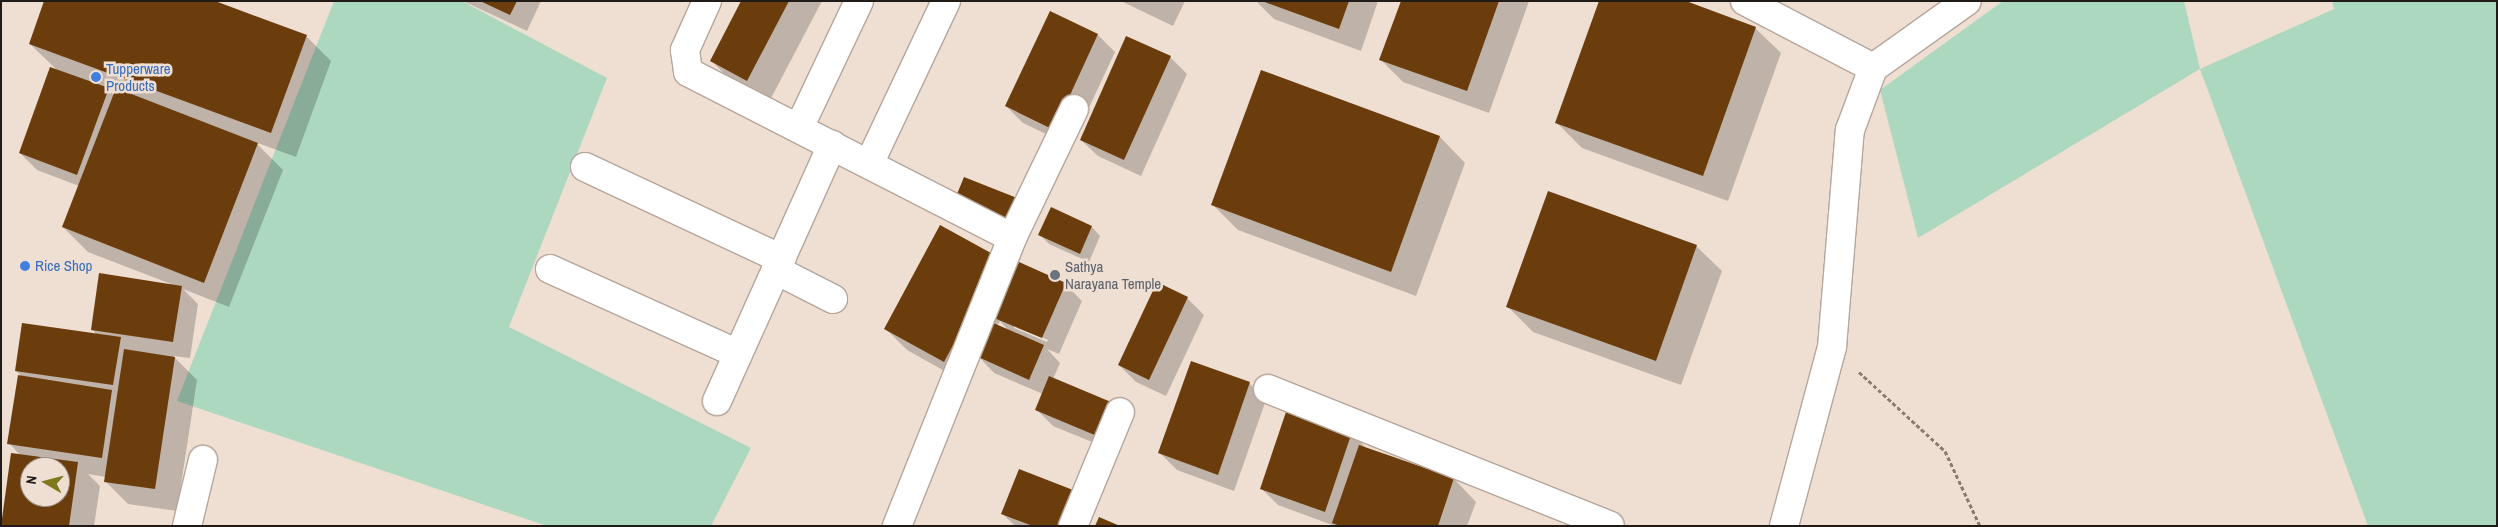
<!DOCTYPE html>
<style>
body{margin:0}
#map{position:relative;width:2498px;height:527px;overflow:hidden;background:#efdfd2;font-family:"Archivo Narrow",sans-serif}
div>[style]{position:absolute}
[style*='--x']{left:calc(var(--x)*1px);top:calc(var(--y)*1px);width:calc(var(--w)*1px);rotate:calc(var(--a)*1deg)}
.green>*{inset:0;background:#acd8c0}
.shadow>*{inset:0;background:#0003}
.building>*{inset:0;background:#6c3d0c}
.path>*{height:3px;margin-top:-1.5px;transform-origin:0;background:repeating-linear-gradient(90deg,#887d75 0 4px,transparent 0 6.5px)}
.roads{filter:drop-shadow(1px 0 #b5a59a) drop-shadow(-1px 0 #b5a59a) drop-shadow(0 1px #b5a59a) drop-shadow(0 -1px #b5a59a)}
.minor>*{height:28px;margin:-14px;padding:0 14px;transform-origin:14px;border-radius:14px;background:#fff}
.dots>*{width:14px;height:14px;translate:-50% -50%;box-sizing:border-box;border:2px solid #efdfd2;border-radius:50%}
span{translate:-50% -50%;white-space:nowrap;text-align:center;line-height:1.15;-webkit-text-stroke:5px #efdfd2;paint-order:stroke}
.shop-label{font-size:15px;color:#366cbe}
.left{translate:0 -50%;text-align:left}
.worship-label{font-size:15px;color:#5b616d}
.frame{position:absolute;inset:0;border:2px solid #211b17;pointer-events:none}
.north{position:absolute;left:20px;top:457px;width:50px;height:50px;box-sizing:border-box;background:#efdfd2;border:1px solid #9d9187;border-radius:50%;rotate:278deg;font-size:14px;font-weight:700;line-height:20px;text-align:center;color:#211b17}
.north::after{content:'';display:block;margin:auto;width:18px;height:22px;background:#7f781c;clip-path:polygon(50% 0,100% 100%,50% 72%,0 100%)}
</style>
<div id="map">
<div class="green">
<div style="clip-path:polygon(334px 1px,462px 1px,607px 78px,509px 327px,751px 448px,711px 526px,547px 526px,177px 401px)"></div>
<div style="clip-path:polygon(2003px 1px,2184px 1px,2200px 69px,2334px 9px,2332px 1px,2497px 1px,2497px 526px,2368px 526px,2200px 69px,1918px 238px,1880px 90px)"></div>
</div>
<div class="shadow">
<div style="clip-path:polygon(463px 1px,541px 1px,527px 31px)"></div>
<div style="clip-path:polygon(742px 1px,822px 1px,769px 102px,733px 83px,711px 60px)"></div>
<div style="clip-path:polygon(1121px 1px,1185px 1px,1173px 26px)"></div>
<div style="clip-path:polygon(1256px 1px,1378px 1px,1361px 51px,1274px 19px)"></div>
<div style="clip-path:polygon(1402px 1px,1529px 1px,1489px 113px,1403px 82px,1381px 60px)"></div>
<div style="clip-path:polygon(1051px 13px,1098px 35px,1115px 52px,1071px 146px,1023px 123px,1006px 106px)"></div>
<div style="clip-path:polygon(1755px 28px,1781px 53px,1728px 201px,1582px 148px,1557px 123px)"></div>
<div style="clip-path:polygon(evenodd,306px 36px,331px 61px,296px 157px,255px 142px,283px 170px,229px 307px,183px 289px,198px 304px,190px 358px,173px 356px,197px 380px,177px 511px,128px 504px,106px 482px,106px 477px,88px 474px,100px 486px,94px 526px,2px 526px,21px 456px,9px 443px,23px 377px,16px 371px,97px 335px,92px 329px,171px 284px,88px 252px,63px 227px,79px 186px,37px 170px,20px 153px,57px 70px,30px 44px,306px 36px,107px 88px,116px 91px,114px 95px,107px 88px,306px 36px,30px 467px,60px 467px,60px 497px,30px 497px,30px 467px)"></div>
<div style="clip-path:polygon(1170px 57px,1187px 74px,1141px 176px,1098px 156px,1081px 140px)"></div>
<div style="clip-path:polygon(1262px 71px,1440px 137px,1465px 163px,1416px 296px,1238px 230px,1213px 205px)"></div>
<div style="clip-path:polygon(1092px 227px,1100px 236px,1089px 262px,1049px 244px,1040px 235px)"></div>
<div style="clip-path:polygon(1696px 246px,1722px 271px,1681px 385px,1533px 332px,1508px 307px)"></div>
<div style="clip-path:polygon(evenodd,1000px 259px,1015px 274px,1065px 284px,1082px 301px,1059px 354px,1047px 349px,1060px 363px,1053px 379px,1114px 451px,1053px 426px,1036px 409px,1043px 394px,994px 373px,980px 358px,966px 383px,907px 350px,885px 328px,1000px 259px,1000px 321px,1008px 330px,997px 326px,1000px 321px,1000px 259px,1014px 325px,1048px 340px,1047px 342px,1014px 328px,1014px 325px)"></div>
<div style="clip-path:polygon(1187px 298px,1204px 315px,1166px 396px,1136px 382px,1119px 365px)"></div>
<div style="clip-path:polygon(1249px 383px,1266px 400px,1234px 491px,1177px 470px,1160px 453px)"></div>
<div style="clip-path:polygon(1352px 433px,1367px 449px,1454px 479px,1476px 502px,1467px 526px,1335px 526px,1278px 505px,1261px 488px)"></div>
<div style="clip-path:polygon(1003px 514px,1083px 526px,1015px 526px)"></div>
</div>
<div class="building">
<div style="clip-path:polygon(44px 1px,215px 1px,307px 35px,271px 133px,29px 44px)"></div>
<div style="clip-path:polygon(480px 1px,517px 1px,510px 15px)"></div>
<div style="clip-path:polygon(741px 1px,789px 1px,747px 81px,710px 61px)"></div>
<div style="clip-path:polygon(1262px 1px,1349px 1px,1339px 29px)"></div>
<div style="clip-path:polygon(1401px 1px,1499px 1px,1467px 91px,1379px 60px)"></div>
<div style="clip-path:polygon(1599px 1px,1686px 1px,1756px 27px,1703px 176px,1555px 123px)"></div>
<div style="clip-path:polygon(1050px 11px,1098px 34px,1054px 130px,1005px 106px)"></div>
<div style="clip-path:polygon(1126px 36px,1171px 56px,1124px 160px,1080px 140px)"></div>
<div style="clip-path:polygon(50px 67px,109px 88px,77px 175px,19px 153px)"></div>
<div style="clip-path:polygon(1261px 70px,1440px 136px,1391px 272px,1211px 205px)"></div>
<div style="clip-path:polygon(116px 88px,258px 143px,204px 283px,62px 227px)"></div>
<div style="clip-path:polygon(964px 177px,1017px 198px,1008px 220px,955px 199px)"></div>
<div style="clip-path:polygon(1548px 191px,1697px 245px,1656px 361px,1506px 307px)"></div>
<div style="clip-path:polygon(1051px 207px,1092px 226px,1080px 254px,1038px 235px)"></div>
<div style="clip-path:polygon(940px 225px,1000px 258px,944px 362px,884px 329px)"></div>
<div style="clip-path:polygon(1019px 262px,1066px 283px,1042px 338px,994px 318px)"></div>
<div style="clip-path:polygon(99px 273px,182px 286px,173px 342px,91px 330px)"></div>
<div style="clip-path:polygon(1157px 282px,1188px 297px,1149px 380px,1118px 365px)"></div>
<div style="clip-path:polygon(991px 322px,1044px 345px,1029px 380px,976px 356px)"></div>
<div style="clip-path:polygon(22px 323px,121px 337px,113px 385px,15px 371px)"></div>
<div style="clip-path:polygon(124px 349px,175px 357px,155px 489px,104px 482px)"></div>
<div style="clip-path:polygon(1191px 361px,1250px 382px,1218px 475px,1158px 453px)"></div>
<div style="clip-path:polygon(18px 375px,112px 390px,102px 458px,7px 444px)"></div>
<div style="clip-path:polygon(1049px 376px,1111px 402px,1097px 436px,1035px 410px)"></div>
<div style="clip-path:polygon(1287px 409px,1352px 432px,1325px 512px,1260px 489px)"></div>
<div style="clip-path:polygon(1359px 445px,1454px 478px,1438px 526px,1340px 526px,1332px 523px)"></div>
<div style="clip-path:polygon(evenodd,11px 453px,78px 462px,69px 526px,1px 526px,11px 453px,30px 467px,60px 467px,60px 497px,30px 497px,30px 467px)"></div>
<div style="clip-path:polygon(1019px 469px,1073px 490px,1060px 526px,1033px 526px,1001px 514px)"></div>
<div style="clip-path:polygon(1099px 517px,1120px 526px,1095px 526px)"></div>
</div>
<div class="path">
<div style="--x:1859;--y:372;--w:117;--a:42.6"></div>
<div style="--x:1945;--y:451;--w:83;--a:65"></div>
</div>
<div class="roads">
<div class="minor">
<div style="--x:707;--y:1;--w:54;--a:114.2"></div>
<div style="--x:685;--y:50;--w:22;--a:82"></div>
<div style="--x:688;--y:72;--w:364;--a:27.1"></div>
<div style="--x:1745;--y:1;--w:144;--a:27.6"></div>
<div style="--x:799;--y:128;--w:140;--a:-64.7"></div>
<div style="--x:869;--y:164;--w:180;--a:-64.7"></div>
<div style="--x:585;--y:167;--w:217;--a:25.1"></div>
<div style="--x:550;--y:269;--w:206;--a:24.3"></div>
<div style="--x:776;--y:270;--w:64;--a:27"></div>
<div style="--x:1268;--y:389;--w:368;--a:21.8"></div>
<div style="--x:717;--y:401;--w:281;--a:-65.8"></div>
<div style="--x:187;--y:526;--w:68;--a:-76.4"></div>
<div style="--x:897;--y:526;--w:310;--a:-68.2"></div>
<div style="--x:1012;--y:238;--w:143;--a:-64.3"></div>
<div style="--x:1073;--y:526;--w:123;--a:-67.6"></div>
<div style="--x:1784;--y:526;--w:185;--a:-75"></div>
<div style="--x:1832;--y:347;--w:218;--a:-85.3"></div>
<div style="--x:1850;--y:130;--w:66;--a:-69.6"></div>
<div style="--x:1873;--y:68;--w:115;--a:-35.5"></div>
</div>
</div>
<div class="dots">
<div style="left:96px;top:77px;background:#3f7fe0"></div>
<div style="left:25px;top:266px;background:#3f7fe0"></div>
<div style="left:1055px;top:275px;background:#6b7280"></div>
</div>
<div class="shop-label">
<span class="left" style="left:106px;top:77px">Tupperware<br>Products</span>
<span class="left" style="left:35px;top:266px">Rice Shop</span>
</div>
<div class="worship-label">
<span class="left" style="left:1065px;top:275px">Sathya<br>Narayana Temple</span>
</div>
<div class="frame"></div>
<div class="north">N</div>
</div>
